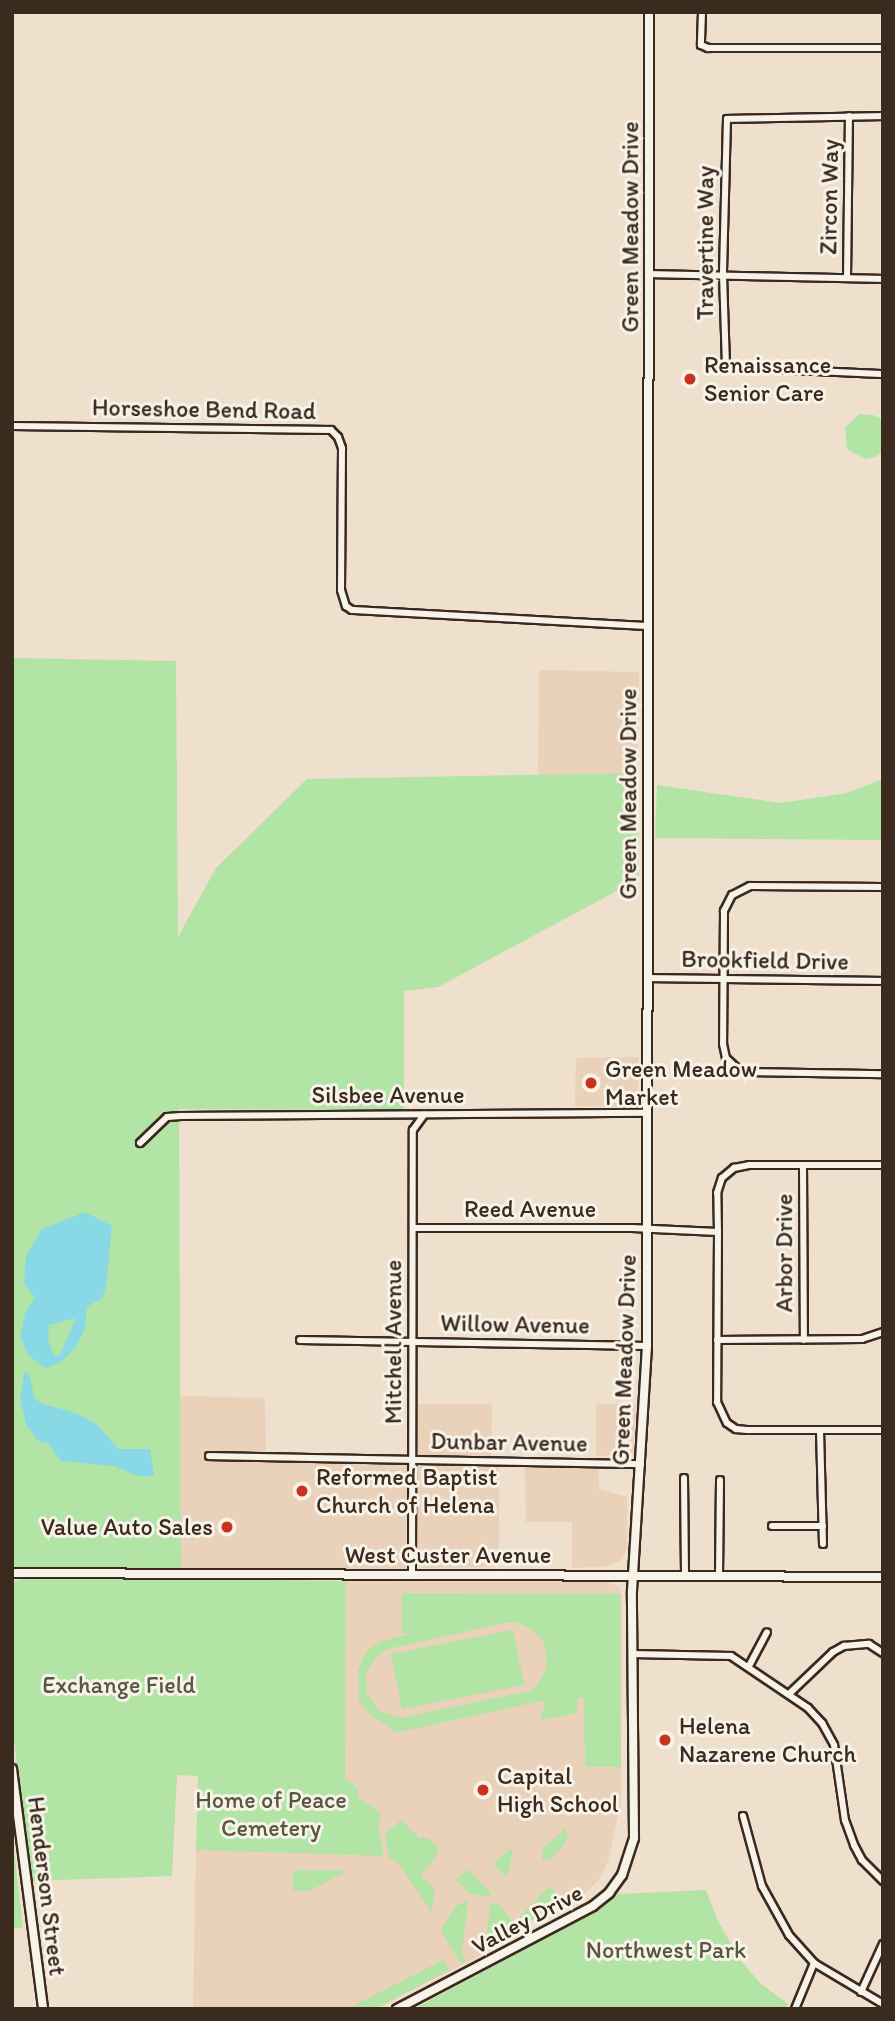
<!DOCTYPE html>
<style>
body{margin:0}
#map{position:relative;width:895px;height:2021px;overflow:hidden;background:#efdfcd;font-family:Itim,sans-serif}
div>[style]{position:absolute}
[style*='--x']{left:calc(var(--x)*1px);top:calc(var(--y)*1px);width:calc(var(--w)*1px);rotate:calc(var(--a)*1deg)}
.built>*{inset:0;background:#e9d1ba}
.green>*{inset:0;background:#b1e4a5}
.water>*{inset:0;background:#89d8e6}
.roads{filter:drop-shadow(2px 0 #3b2a1e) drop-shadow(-2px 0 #3b2a1e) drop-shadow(0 2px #3b2a1e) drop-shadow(0 -2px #3b2a1e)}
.street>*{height:6px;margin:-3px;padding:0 3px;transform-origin:3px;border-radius:3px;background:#f7f3e8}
.secondary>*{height:8px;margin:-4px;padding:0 4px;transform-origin:4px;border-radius:4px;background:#f7f3e8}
.dots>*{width:19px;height:19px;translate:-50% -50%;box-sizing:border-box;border:4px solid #f7f3e8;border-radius:50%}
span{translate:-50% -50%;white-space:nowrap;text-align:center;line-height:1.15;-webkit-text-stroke:6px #f7f3e8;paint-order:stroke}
.street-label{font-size:24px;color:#3b2a1e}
.poi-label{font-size:24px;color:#3b2a1e}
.left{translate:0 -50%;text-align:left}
.right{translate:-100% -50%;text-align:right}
.park-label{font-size:24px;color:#585840}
.frame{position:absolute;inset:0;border:14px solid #3b2a1e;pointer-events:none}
</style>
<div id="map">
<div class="built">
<div style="clip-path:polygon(539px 670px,639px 672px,637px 773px,538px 775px)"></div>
<div style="clip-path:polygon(639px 1057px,637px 1107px,575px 1106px,576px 1058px)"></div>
<div style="clip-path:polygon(180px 1396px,265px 1398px,266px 1457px,407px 1460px,406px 1569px,181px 1568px)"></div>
<div style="clip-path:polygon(416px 1404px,492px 1404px,491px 1456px,416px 1455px)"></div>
<div style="clip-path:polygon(596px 1404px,637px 1404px,633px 1454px,596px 1456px)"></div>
<div style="clip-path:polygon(417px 1465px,499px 1466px,499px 1567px,423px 1568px,415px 1564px)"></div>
<div style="clip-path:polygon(598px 1466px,599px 1489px,627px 1497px,627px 1549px,620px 1561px,608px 1566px,572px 1568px,572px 1522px,526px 1522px,525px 1468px)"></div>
<div style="clip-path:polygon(346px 1581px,607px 1582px,619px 1586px,622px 1595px,621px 1802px,608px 1862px,599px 1880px,584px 1894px,508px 1933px,508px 1941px,376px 2009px,193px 2009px,196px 1850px,345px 1852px)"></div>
</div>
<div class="green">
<div style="clip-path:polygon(859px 414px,873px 415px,883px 420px,883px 452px,875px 457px,865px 459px,847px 449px,845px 428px)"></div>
<div style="clip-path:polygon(12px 658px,176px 661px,178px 937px,216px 868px,307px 779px,637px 773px,639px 879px,438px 987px,404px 991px,404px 1110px,179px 1109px,181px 1568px,12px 1567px)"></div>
<div style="clip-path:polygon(883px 779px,883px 840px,655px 838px,657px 785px,781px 803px,847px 793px)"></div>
<div style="clip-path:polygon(31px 1578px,346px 1581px,345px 1779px,358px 1788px,359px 1799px,373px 1806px,381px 1815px,378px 1825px,384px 1856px,196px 1850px,198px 1776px,177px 1775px,172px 1876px,31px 1881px,12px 1724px,12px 1581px)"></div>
<div style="clip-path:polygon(evenodd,402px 1593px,620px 1594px,621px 1767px,585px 1767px,584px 1698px,577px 1698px,577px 1713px,540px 1720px,546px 1700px,394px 1733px,389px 1725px,372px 1717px,359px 1700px,358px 1670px,366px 1652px,380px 1642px,417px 1632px,402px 1634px,402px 1593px,505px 1623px,518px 1623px,533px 1630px,544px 1641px,547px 1667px,537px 1685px,529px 1691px,401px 1718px,379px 1711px,367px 1694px,366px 1673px,377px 1656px,388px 1649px,505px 1623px)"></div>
<div style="clip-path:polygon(513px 1630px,524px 1685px,402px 1709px,391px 1654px)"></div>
<div style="clip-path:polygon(401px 1820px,420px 1839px,423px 1837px,431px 1840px,438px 1848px,436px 1857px,421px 1875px,435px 1890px,432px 1912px,397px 1861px,389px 1858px,385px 1834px)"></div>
<div style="clip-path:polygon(565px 1829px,568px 1835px,566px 1842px,551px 1859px,542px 1860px,543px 1848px)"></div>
<div style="clip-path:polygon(12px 1833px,23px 1928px,12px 1928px)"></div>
<div style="clip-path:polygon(510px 1849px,513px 1851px,507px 1878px,493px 1864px)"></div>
<div style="clip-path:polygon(467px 1869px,491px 1893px,489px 1897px,470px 1894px,456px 1880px)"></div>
<div style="clip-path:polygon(296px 1870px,343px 1870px,345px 1872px,309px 1891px,293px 1891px,293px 1874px)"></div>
<div style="clip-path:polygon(550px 1886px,560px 1896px,560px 1905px,543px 1910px,542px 1914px,507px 1932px,505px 1941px,478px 1955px,485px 1950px,490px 1904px,498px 1903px,514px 1923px)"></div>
<div style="clip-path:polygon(706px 1890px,717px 1919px,740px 1960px,761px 1984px,788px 2004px,786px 2009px,414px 2009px,602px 1908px,617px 1894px)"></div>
<div style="clip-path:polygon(468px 1900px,462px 1952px,466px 1961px,462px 1963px,455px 1958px,457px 1956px,448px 1944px,450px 1942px,447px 1942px,441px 1930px,455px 1907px)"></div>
<div style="clip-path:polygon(443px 1960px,449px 1970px,375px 2009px,347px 2009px)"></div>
</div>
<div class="water">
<div style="clip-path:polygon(evenodd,85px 1212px,112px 1226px,106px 1287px,102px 1298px,87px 1307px,85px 1328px,75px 1348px,60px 1363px,45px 1368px,28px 1355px,20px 1337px,25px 1313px,35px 1298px,24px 1284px,26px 1256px,42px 1229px,85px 1212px,76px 1318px,60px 1355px,54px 1356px,48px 1340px,49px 1325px,76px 1318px)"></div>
<div style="clip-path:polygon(24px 1372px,29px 1374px,35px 1399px,43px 1404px,76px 1413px,97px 1424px,118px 1449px,150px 1449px,154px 1476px,138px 1476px,114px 1466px,61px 1461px,48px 1443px,38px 1441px,26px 1424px,20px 1399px)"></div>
</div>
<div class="roads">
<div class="street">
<div style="--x:702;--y:12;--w:33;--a:92"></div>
<div style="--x:701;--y:45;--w:8;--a:23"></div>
<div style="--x:708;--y:48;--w:175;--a:0"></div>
<div style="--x:883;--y:116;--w:156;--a:178.9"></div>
<div style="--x:727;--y:119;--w:156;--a:91.5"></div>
<div style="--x:723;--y:275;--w:92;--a:88.1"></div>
<div style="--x:726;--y:367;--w:157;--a:2.6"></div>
<div style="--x:649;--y:274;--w:234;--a:1.2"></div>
<div style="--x:847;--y:278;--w:162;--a:-89.3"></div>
<div style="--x:12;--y:426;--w:319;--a:0.7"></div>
<div style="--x:331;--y:430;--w:10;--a:45"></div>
<div style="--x:338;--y:437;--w:12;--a:70"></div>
<div style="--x:342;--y:448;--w:142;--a:90.4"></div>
<div style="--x:341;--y:590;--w:17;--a:73"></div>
<div style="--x:346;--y:606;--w:7;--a:34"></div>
<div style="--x:352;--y:610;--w:296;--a:3.1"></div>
<div style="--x:883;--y:887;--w:133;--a:-179.6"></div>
<div style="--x:750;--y:886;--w:20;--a:153"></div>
<div style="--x:732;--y:895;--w:18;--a:117"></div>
<div style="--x:724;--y:911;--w:133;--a:90.4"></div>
<div style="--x:723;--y:1044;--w:14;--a:78"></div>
<div style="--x:726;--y:1058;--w:16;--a:43"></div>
<div style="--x:738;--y:1069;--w:12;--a:14"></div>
<div style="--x:750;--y:1072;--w:133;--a:0.9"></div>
<div style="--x:647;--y:978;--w:236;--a:0.7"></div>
<div style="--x:140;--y:1143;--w:37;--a:-44"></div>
<div style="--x:167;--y:1117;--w:14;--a:-4"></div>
<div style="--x:181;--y:1116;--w:466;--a:-0.4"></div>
<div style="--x:803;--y:1165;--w:175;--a:89.7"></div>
<div style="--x:413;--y:1228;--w:219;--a:0"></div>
<div style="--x:632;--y:1228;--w:86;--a:2.7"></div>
<div style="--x:718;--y:1232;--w:39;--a:-91"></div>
<div style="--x:717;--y:1193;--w:16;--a:-72"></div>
<div style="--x:722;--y:1178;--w:16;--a:-40"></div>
<div style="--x:734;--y:1168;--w:15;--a:-11"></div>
<div style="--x:749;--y:1165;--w:134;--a:0"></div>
<div style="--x:718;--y:1232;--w:170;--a:90.3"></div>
<div style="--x:717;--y:1402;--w:23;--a:65"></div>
<div style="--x:727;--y:1423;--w:11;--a:34"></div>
<div style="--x:736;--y:1429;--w:11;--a:5"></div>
<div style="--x:747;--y:1430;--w:136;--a:0"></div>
<div style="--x:300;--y:1340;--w:347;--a:1"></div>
<div style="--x:717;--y:1340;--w:145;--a:-0.4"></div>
<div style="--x:862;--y:1339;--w:22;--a:-18"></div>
<div style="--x:820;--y:1430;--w:114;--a:88.5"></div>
<div style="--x:209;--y:1456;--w:432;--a:1.1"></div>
<div style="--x:684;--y:1478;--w:97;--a:89.4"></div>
<div style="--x:772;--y:1526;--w:51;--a:0"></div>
<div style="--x:412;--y:1574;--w:444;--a:-89.9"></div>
<div style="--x:413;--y:1130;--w:19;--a:-54"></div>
<div style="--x:719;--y:1576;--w:96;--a:-89.4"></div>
<div style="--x:632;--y:1654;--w:99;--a:1.2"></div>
<div style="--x:731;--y:1656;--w:93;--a:34"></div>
<div style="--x:808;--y:1708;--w:21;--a:47"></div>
<div style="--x:822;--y:1723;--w:25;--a:61"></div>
<div style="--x:834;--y:1745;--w:76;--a:81.7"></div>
<div style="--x:845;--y:1820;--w:27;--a:70"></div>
<div style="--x:854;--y:1845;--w:17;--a:62"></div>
<div style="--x:862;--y:1860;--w:30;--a:45"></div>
<div style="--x:749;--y:1666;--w:38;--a:-62"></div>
<div style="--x:789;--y:1694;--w:61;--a:-43.7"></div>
<div style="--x:833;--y:1652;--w:13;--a:-29"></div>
<div style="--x:844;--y:1646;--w:25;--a:-5"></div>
<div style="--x:869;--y:1644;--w:17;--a:33"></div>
<div style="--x:743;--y:1816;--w:73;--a:74.8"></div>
<div style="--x:762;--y:1886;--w:56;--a:61.1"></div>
<div style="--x:789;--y:1935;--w:38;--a:48"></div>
<div style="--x:814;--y:1963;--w:80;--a:30.7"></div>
<div style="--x:861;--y:1992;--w:53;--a:-65.4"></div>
<div style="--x:795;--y:2009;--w:50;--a:-67.6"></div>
</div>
<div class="secondary">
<div style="--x:12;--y:1573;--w:871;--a:0.26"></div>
<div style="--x:12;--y:1769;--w:242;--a:82.6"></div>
<div style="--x:397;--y:2009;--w:221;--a:-27.7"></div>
<div style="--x:593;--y:1906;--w:21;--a:-39"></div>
<div style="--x:609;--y:1893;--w:22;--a:-54"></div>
<div style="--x:622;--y:1875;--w:39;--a:-72"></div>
<div style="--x:634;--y:1838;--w:247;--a:-90.5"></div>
<div style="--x:632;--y:1591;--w:245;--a:-86.5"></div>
<div style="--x:647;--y:1346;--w:1334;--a:-89.91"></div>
</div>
</div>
<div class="dots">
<div style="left:690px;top:379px;background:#c8321e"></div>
<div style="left:591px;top:1083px;background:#c8321e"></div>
<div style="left:302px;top:1491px;background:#c8321e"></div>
<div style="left:227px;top:1527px;background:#c8321e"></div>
<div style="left:665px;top:1740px;background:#c8321e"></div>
<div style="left:483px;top:1790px;background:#c8321e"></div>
</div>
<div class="street-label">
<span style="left:829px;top:197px;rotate:-89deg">Zircon Way</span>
<span style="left:630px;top:227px;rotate:-90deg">Green Meadow Drive</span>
<span style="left:705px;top:243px;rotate:-90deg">Travertine Way</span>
<span style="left:204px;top:409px;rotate:1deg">Horseshoe Bend Road</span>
<span style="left:628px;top:794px;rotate:-90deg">Green Meadow Drive</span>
<span style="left:765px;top:960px;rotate:1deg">Brookfield Drive</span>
<span style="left:388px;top:1095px">Silsbee Avenue</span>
<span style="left:530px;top:1209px">Reed Avenue</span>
<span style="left:784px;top:1253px;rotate:-90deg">Arbor Drive</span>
<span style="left:515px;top:1324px;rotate:1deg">Willow Avenue</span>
<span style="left:393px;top:1342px;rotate:-90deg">Mitchell Avenue</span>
<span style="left:624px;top:1360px;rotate:-88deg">Green Meadow Drive</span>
<span style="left:509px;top:1442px;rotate:1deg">Dunbar Avenue</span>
<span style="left:448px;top:1555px">West Custer Avenue</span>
<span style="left:47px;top:1886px;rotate:83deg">Henderson Street</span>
<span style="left:527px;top:1919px;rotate:-28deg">Valley Drive</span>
</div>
<div class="poi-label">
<span class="left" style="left:704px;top:379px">Renaissance<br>Senior Care</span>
<span class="left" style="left:605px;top:1083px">Green Meadow<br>Market</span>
<span class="left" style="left:316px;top:1491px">Reformed Baptist<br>Church of Helena</span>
<span class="right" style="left:213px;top:1527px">Value Auto Sales</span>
<span class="left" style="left:679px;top:1740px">Helena<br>Nazarene Church</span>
<span class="left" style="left:497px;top:1790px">Capital<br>High School</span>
</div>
<div class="park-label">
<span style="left:119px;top:1685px">Exchange Field</span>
<span style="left:271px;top:1814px">Home of Peace<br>Cemetery</span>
<span style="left:666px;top:1950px">Northwest Park</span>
</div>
<div class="frame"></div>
</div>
